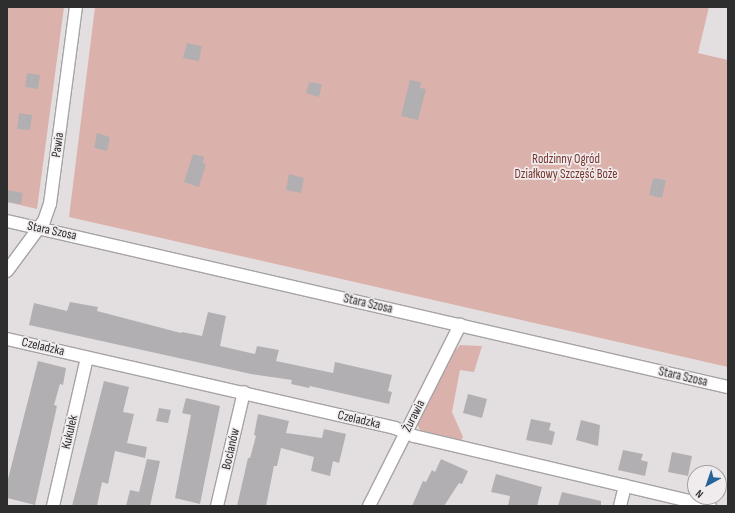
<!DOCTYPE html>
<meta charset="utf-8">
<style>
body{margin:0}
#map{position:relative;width:735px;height:513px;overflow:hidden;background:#e3dfe1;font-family:"Sofia Sans Condensed",sans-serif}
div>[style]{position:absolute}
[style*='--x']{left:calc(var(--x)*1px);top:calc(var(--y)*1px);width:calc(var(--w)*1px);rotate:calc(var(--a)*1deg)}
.green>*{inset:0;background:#dbb2ab}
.building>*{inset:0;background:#b2afb2}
.roads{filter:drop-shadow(1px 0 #a7a3a4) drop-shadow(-1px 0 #a7a3a4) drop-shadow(0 1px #a7a3a4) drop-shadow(0 -1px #a7a3a4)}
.street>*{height:12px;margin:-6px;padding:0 6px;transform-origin:6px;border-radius:6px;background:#fff}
span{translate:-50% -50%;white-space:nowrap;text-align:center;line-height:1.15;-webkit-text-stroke:3.5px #f0ecee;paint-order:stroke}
.street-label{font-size:13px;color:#2f2e2e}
.park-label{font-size:13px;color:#78342b}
.frame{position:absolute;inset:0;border:8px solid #2f2e2e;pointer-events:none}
.north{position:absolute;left:687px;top:465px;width:40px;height:40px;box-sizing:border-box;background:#f0ecee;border:1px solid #a3a0a1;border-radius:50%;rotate:220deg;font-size:11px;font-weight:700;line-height:16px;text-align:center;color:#2f2e2e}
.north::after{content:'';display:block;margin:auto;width:14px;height:18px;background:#27649b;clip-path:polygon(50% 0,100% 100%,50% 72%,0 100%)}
</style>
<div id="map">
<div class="green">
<div style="clip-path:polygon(7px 7px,64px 7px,37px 209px,7px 202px)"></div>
<div style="clip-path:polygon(95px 7px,709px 7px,698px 53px,728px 60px,728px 367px,69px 217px)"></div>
<div style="clip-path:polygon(460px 345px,482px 346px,474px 372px,460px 370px,452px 412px,463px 437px,461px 441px,420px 430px,417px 424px,454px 352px)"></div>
</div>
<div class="building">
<div style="clip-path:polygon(187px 43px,202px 46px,199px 61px,183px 58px)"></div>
<div style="clip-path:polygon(27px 73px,40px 75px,38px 89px,25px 87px)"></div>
<div style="clip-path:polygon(410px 80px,421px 82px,420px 88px,426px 89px,418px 120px,401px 116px)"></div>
<div style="clip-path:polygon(309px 82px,322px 84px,319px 97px,306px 93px)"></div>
<div style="clip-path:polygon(19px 113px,32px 115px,30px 130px,17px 129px)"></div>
<div style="clip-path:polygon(97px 133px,110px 137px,107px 151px,94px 148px)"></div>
<div style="clip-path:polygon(193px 154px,204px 157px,203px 163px,206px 164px,199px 187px,184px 182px)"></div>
<div style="clip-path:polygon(289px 174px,304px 178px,301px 193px,286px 190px)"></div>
<div style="clip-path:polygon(653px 178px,666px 180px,662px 198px,649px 195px)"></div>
<div style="clip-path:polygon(7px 190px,23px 193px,21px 204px,7px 202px)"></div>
<div style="clip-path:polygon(70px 302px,98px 307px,97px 311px,181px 333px,182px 332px,202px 336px,208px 312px,226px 316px,220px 346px,255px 354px,257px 346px,279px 350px,276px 361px,333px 373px,335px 362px,392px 375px,388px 391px,392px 392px,389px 404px,310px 386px,309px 388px,291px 384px,292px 380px,251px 374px,29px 325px,34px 303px,67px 311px)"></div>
<div style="clip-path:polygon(38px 361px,66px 368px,63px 385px,60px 384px,54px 405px,57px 406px,35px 505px,7px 498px,7px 483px)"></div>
<div style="clip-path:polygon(104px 381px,129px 387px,123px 412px,134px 414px,127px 443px,147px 447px,145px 458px,115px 451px,108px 484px,102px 482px,97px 506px,72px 506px)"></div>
<div style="clip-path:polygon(468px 394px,487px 399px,482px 418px,463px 413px)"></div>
<div style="clip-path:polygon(186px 398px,220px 406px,200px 504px,175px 498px,191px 415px,182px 413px)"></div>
<div style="clip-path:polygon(159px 408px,171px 410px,168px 423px,156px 421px)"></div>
<div style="clip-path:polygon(258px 414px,289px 421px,286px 433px,322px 438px,324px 429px,346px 434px,339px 463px,333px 461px,330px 476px,311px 471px,314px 457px,281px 448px,277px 466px,274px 466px,266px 506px,237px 506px,248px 458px,250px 458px,256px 436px,254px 435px)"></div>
<div style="clip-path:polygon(531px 419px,551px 423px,549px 430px,555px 432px,552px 445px,526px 440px)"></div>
<div style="clip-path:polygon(581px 420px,600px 425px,598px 446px,576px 440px)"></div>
<div style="clip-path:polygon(623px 450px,643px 454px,641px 460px,648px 462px,645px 476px,618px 470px)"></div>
<div style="clip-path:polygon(672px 452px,692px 456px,688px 476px,668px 472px)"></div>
<div style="clip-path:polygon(147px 459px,160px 461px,150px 506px,126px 506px,130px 490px,139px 492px)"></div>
<div style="clip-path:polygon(441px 459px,468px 471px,462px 484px,459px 483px,444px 506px,412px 506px,423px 481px,426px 482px,432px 470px,435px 472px)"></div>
<div style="clip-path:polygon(496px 474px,542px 487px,537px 506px,508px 506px,510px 496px,491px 492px)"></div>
<div style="clip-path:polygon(562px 492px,601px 501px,601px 506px,558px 506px)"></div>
</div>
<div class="roads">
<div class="street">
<div style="--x:7;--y:221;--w:740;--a:12.97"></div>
<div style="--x:7;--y:271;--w:62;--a:-53.5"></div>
<div style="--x:44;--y:221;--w:18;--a:-71"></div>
<div style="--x:50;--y:204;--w:199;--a:-82.5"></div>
<div style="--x:7;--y:339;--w:398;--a:12.9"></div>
<div style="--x:395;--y:428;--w:21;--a:23"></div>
<div style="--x:414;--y:436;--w:304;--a:13.3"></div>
<div style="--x:53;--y:506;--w:152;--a:-77.1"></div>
<div style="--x:217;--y:506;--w:117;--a:-76.7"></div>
<div style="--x:369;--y:506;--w:203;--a:-63.3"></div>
<div style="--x:620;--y:506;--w:21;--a:-76"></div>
</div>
</div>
<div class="street-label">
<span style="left:58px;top:145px;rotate:-82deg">Pawia</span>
<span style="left:52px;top:231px;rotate:12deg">Stara Szosa</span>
<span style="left:368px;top:304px;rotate:13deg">Stara Szosa</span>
<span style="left:43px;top:347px;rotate:13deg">Czeladzka</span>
<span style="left:683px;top:377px;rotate:13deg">Stara Szosa</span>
<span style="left:414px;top:416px;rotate:-63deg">Żurawia</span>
<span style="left:359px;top:420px;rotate:13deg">Czeladzka</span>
<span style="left:70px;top:432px;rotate:-77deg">Kukułek</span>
<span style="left:231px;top:449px;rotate:-77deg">Bocianów</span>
</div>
<div class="park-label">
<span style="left:566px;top:167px">Rodzinny Ogród<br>Działkowy Szczęść Boże</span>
</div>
<div class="frame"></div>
<div class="north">N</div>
</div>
